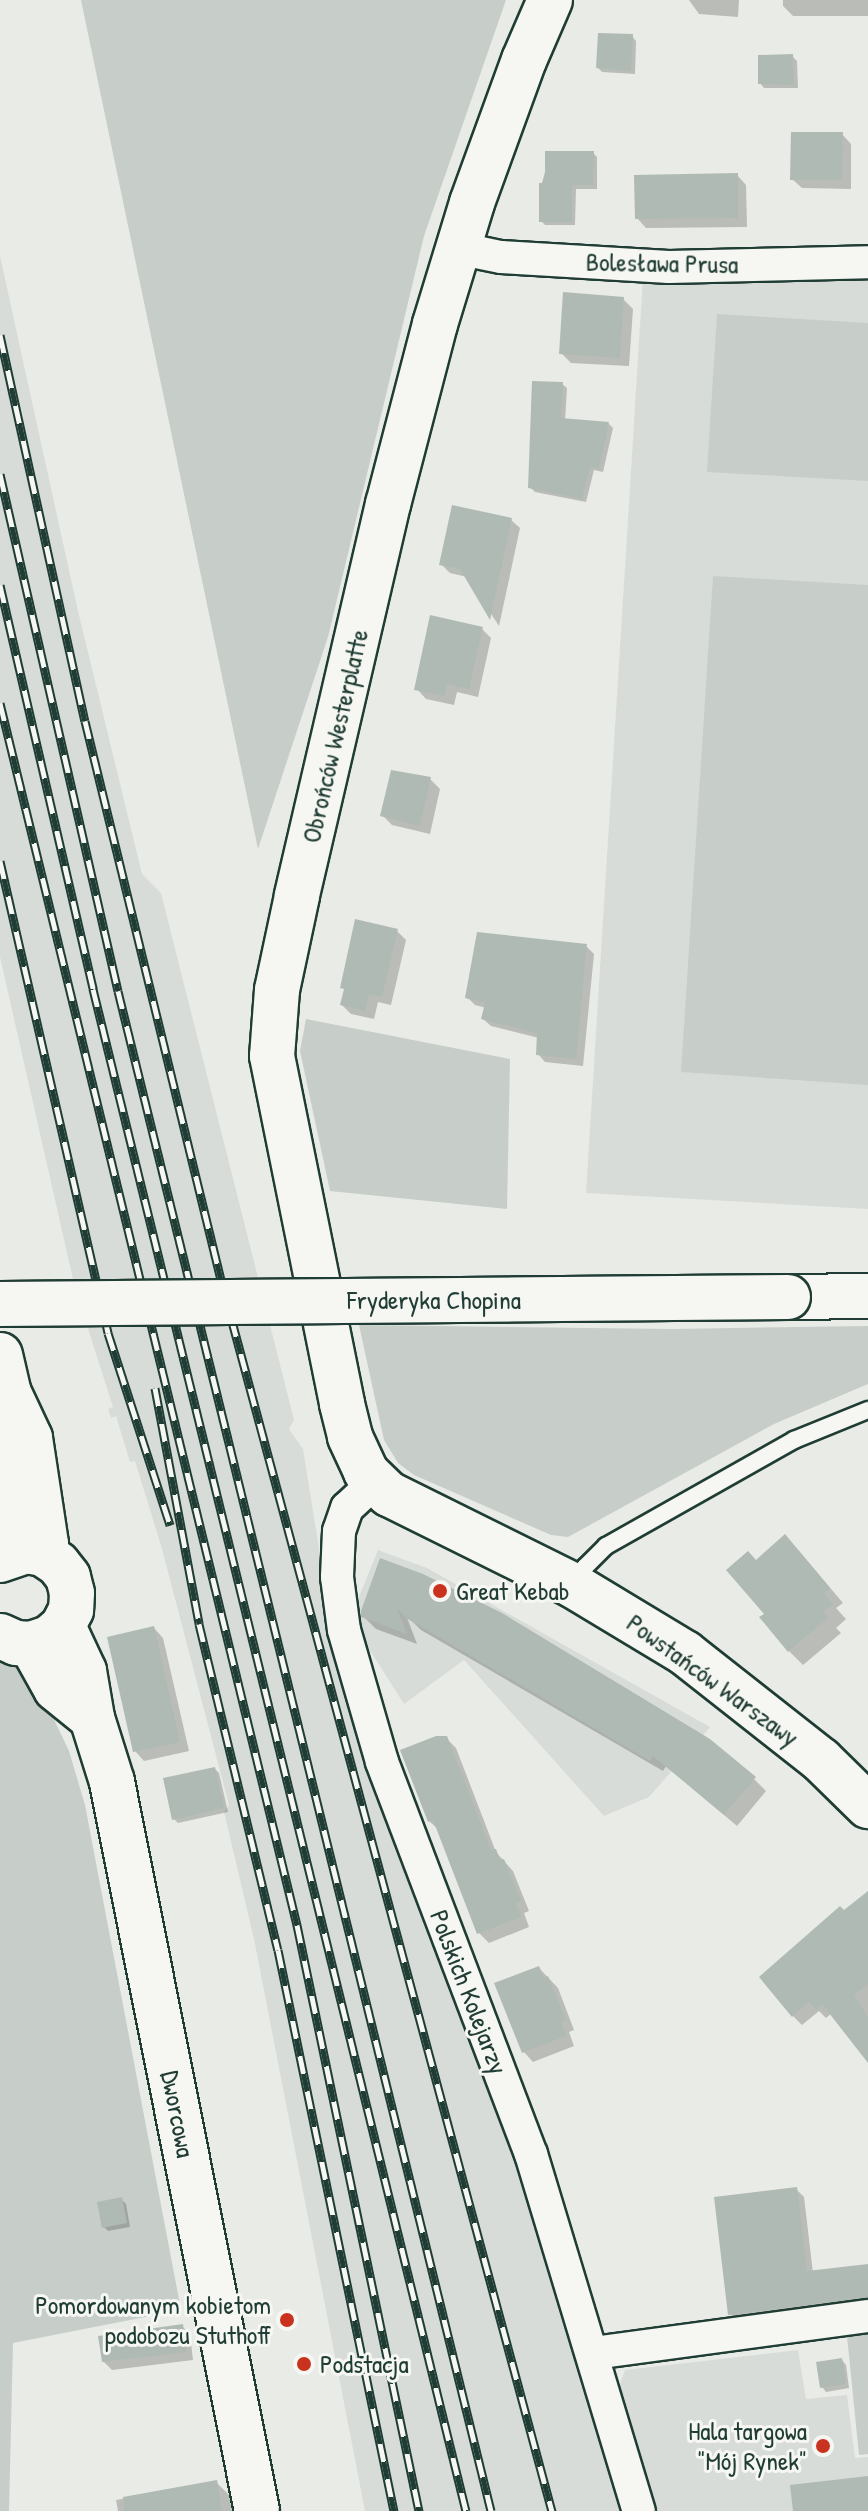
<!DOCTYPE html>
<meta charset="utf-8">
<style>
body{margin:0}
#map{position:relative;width:868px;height:2511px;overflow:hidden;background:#e9ebe7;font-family:"Patrick Hand",sans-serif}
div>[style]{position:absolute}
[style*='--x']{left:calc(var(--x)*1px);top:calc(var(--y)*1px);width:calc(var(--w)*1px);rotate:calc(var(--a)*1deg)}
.built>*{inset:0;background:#d8dcd8}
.green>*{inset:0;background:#c7cec9}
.shadow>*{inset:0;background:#0003}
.building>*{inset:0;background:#b0bab5}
.roads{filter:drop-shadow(2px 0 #1f3d34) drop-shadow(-2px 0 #1f3d34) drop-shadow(0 2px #1f3d34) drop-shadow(0 -2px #1f3d34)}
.lane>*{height:16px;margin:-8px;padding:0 8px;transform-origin:8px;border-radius:8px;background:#f6f6f2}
.street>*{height:32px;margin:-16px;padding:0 16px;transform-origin:16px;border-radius:16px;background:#f6f6f2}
.secondary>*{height:44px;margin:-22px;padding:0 22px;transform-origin:22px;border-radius:22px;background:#f6f6f2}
.rail>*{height:9px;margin-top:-4.5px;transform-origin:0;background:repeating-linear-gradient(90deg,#f6f6f2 0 18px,#1f3d34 0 36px);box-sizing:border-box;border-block:2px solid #1f3d34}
.bridges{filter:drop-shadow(2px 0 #1f3d34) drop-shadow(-2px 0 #1f3d34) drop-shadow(0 2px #1f3d34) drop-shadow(0 -2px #1f3d34)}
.secondary-bridge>*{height:44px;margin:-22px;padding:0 22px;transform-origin:22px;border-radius:22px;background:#f6f6f2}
.dots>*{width:22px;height:22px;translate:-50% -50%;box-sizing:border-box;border:4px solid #f6f6f2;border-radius:50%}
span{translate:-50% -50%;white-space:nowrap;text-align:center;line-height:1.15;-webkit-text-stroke:6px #f6f6f2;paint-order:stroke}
.street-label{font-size:26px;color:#1f3d34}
.poi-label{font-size:26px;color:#1f3d34}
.left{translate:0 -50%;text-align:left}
.right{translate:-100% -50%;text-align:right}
</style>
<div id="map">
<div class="built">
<div style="clip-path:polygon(0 256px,78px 611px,142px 874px,161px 893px,294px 1420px,289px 1429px,303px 1449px,332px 1629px,421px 1908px,523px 2181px,620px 2511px,365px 2511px,254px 1939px,224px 1812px,229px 1805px,162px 1549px,135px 1461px,130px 1462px,116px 1416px,111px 1418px,108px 1409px,113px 1407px,75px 1288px,0 957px)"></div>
<div style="clip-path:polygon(868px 273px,868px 1209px,586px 1193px,643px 278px)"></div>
<div style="clip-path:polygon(378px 1550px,427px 1568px,710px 1727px,649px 1797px,604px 1816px,464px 1660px,404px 1704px,350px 1619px)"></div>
<div style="clip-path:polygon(798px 2350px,806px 2399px,847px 2395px,855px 2458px,868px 2457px,868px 2511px,658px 2511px,619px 2387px,625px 2370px)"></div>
</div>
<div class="green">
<div style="clip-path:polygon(81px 0,506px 0,424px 236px,328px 637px,258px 849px)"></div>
<div style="clip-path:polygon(717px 314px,868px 323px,868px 481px,707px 472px)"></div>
<div style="clip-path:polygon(713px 576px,868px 585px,868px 1085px,681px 1072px)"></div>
<div style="clip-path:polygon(306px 1019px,510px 1059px,507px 1209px,330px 1191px,300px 1051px)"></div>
<div style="clip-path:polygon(359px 1325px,672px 1329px,868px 1326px,868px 1384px,774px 1424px,568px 1537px,551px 1535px,414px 1475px,398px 1463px,384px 1440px)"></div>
<div style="clip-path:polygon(0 1655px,25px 1668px,48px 1707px,69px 1751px,85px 1805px,181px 2310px,13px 2343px,9px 2511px,0 2511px)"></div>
<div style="clip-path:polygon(868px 2334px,868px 2454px,859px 2455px,847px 2336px)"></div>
</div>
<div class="shadow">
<div style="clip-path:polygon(689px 0,739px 0,738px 17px,699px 14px)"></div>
<div style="clip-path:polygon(783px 0,868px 0,868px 16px,793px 16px,783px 6px)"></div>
<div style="clip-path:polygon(632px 36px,636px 41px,635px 74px,602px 72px,598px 68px)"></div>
<div style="clip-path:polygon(792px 56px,797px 61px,798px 88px,764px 88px,760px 83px)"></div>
<div style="clip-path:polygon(842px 134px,851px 144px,851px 189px,802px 188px,792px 179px)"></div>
<div style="clip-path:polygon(593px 153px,597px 157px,597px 189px,576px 189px,575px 225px,545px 225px,541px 221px)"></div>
<div style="clip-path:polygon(737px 175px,746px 185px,747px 227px,646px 228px,637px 218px)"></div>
<div style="clip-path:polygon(623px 299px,633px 309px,629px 366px,571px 363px,561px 353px)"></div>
<div style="clip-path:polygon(562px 384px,567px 388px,565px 421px,609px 424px,613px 428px,603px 472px,594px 470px,586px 502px,535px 492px,530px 487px)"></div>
<div style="clip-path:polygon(511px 520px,520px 528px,499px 626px,467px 577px,450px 573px,441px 564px)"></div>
<div style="clip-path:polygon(482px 629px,491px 638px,478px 697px,457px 692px,454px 705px,426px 699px,417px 689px)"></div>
<div style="clip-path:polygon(430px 779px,440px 789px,430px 834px,392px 825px,382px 815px)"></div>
<div style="clip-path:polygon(397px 931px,406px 940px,391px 1005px,378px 1002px,374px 1019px,351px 1014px,342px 1005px,345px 990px,342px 987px)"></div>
<div style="clip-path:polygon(586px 946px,594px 954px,583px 1066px,545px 1062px,538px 1054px,539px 1038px,491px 1026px,483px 1019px,486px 1008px,475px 1005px,467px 997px)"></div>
<div style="clip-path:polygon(799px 1551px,843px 1603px,836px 1608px,846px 1619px,836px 1628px,841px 1633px,803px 1665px,789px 1651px,766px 1615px,757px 1562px)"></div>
<div style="clip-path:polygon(381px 1561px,754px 1779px,766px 1791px,737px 1826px,666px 1766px,663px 1771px,421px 1630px,406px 1615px,417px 1644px,376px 1629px,363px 1616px)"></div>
<div style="clip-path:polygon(154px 1628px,163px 1638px,189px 1751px,144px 1761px,135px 1751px)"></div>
<div style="clip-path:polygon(446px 1738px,456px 1748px,496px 1852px,513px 1871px,529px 1911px,524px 1913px,529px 1927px,489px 1943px,479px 1933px,439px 1830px,429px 1821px)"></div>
<div style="clip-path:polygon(215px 1769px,219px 1773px,228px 1812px,178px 1823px,174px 1819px)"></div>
<div style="clip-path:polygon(868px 1893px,868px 2049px,832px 2013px,826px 2018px,819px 2011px,802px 2025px,793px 2016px,844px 1913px)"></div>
<div style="clip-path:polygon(539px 1968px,558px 1988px,574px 2030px,569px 2032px,574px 2046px,533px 2062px,524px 2052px)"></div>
<div style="clip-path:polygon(796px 2189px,804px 2197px,813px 2273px,868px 2266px,868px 2307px,738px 2322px,730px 2314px)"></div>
<div style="clip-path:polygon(121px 2199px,126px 2204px,130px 2227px,108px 2231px,104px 2227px)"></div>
<div style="clip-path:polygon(182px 2326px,190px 2335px,193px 2360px,112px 2370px,103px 2361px)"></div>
<div style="clip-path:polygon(842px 2360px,846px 2365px,849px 2388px,826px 2392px,822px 2387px)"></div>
<div style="clip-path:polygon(216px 2482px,229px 2495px,232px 2511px,118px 2511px,116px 2500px)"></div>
</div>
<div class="building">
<div style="clip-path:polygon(598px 33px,633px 34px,631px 71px,596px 68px)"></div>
<div style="clip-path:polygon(793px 54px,794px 85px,758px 84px,758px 55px)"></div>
<div style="clip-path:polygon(791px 132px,843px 132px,842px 180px,790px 180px)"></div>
<div style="clip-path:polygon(545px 151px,594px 151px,593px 185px,572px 185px,572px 222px,539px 222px,539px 183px,542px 183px,545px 172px)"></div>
<div style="clip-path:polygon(738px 173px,738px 218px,635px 219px,634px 175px)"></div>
<div style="clip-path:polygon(563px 292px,624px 297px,620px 358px,559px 354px)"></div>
<div style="clip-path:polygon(532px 381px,563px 382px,561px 418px,609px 422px,599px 469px,590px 467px,582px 499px,528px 488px)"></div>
<div style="clip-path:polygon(452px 505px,512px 518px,490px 620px,460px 569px,439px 565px)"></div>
<div style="clip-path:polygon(430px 615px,483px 627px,469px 689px,447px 684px,445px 696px,414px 690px)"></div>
<div style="clip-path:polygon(391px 770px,431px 777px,420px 826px,380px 816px)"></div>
<div style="clip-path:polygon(355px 919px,398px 929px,382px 997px,369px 994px,365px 1011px,340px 1005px,344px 989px,340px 988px)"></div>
<div style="clip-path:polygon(477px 932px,587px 944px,576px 1059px,536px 1055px,537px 1033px,481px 1019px,485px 1003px,465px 998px)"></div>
<div style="clip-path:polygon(785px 1534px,830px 1588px,824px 1593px,833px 1604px,823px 1612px,828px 1618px,788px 1652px,759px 1617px,764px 1614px,726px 1570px,748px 1551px,756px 1560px)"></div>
<div style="clip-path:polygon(380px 1558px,423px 1574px,502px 1613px,710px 1739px,756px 1777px,724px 1815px,653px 1756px,650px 1761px,406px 1618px,397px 1608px,407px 1634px,361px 1617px,361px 1611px)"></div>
<div style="clip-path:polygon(154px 1626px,180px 1742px,133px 1752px,107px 1637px)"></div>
<div style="clip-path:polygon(436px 1736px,447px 1736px,491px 1850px,496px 1849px,500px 1860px,504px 1859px,521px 1901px,516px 1903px,521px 1917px,477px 1934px,433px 1820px,428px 1822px,400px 1750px)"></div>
<div style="clip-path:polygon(215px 1767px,224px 1808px,172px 1820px,163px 1778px)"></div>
<div style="clip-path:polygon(868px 1891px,868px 1984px,854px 1995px,868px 2017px,868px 2063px,822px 2004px,816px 2010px,809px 2002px,792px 2017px,759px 1977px,840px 1906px,844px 1910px)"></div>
<div style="clip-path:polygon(539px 1966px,544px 1978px,548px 1976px,566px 2020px,561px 2022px,566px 2036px,522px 2053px,494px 1983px)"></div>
<div style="clip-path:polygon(797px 2187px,807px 2271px,868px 2264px,868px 2297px,728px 2315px,714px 2197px)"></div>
<div style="clip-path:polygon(122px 2197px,127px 2223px,102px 2228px,97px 2202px)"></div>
<div style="clip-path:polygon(183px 2324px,186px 2352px,102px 2362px,98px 2336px)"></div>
<div style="clip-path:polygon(842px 2358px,846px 2384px,820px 2388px,816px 2362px)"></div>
<div style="clip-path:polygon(868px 2476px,868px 2511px,793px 2511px,790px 2485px)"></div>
<div style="clip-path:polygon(217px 2480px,222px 2511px,124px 2511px,123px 2497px)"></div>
</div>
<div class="roads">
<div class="lane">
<div style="--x:575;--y:1585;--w:21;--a:-61"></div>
<div style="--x:585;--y:1567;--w:30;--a:-45"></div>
<div style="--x:606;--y:1546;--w:216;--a:-29.4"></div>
<div style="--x:794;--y:1440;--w:80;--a:-22.1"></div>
</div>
<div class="street">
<div style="--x:457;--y:248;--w:45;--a:11.6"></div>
<div style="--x:501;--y:257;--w:168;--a:3.4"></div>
<div style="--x:669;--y:267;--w:199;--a:-1.4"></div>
<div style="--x:375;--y:1482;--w:38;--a:137"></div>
<div style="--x:347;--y:1508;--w:24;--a:109"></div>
<div style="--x:339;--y:1531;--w:46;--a:92.5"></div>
<div style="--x:337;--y:1577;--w:53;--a:82.5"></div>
<div style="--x:344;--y:1630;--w:137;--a:73.9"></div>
<div style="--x:382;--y:1762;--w:419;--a:69.2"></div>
<div style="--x:531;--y:2154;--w:373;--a:73.2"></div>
<div style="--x:594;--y:2353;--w:276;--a:-7.7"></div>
</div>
<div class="secondary">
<div style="--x:550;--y:0;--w:65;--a:113.4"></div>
<div style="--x:524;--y:60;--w:152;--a:110"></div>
<div style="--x:472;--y:203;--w:127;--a:107"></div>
<div style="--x:435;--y:324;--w:186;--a:104.6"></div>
<div style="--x:388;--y:504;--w:402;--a:103.1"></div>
<div style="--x:297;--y:896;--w:96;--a:102"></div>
<div style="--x:277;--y:990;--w:66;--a:94.3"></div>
<div style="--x:272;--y:1056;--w:355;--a:78.6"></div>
<div style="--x:342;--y:1404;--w:34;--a:76"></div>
<div style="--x:350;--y:1437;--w:38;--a:65"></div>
<div style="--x:366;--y:1472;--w:32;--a:44"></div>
<div style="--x:389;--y:1494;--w:207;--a:26.4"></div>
<div style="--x:574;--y:1586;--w:130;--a:31.1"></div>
<div style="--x:685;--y:1653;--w:173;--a:38.2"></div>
<div style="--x:821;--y:1760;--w:66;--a:44.4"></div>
<div style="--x:788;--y:1297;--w:80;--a:-0.7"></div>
<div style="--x:0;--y:1355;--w:37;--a:77"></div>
<div style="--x:8;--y:1391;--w:52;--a:64.9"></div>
<div style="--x:30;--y:1438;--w:107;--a:81.4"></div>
<div style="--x:46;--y:1544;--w:10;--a:107"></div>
<div style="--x:5;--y:1445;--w:110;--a:87.4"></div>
<div style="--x:0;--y:1560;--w:28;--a:-19"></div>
<div style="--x:26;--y:1551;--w:17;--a:10"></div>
<div style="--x:43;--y:1554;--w:18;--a:34"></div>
<div style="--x:58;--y:1564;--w:16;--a:52"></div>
<div style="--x:68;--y:1577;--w:16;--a:76"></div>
<div style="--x:72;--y:1593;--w:17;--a:93"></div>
<div style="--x:71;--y:1610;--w:18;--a:117"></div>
<div style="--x:63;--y:1626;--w:18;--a:139"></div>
<div style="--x:49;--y:1638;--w:19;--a:162"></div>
<div style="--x:31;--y:1644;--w:15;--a:-176"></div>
<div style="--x:16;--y:1643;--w:17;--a:-156"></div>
<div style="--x:63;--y:1626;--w:50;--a:65"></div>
<div style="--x:84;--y:1671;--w:48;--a:80.3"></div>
<div style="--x:92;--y:1718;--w:67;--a:72.6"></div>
<div style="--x:112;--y:1782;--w:743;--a:78.75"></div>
<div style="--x:31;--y:1644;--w:51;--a:60.9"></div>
<div style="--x:56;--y:1689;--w:46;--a:38.9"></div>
</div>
</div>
<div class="rail">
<div style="--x:0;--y:335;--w:395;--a:77.6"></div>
<div style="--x:85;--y:721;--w:579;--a:76.32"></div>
<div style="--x:222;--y:1284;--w:1271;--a:74.95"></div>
<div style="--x:0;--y:474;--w:530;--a:77.14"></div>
<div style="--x:118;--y:991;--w:1565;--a:76.21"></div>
<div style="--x:0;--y:585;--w:415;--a:77"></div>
<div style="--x:93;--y:989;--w:1567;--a:76.23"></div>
<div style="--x:0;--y:703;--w:1258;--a:76.34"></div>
<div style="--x:297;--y:1925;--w:599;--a:78.24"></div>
<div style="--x:0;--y:861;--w:484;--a:77.1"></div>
<div style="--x:108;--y:1333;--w:202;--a:72.1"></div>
<div style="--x:155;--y:1388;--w:240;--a:79.4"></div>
<div style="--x:199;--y:1624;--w:335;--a:76.4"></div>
<div style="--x:278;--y:1950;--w:573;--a:78.32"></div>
</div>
<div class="bridges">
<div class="secondary-bridge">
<div style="--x:0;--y:1304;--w:788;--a:-0.51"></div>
</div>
</div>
<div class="dots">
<div style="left:440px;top:1591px;background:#c8321e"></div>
<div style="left:287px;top:2320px;background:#c8321e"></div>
<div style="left:304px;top:2364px;background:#c8321e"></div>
<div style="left:823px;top:2446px;background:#c8321e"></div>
</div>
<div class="street-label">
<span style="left:662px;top:263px;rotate:1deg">Bolesława Prusa</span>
<span style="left:335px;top:736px;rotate:-77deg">Obrońców Westerplatte</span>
<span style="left:434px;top:1300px">Fryderyka Chopina</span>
<span style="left:713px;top:1680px;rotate:36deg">Powstańców Warszawy</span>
<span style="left:469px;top:1992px;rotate:69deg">Polskich Kolejarzy</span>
<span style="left:178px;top:2114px;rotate:79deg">Dworcowa</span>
</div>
<div class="poi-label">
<span class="left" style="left:456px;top:1591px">Great Kebab</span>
<span class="right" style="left:271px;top:2320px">Pomordowanym kobietom<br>podobozu Stuthoff</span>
<span class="left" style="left:320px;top:2364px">Podstacja</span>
<span class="right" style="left:807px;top:2446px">Hala targowa<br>"Mój Rynek"</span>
</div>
</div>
